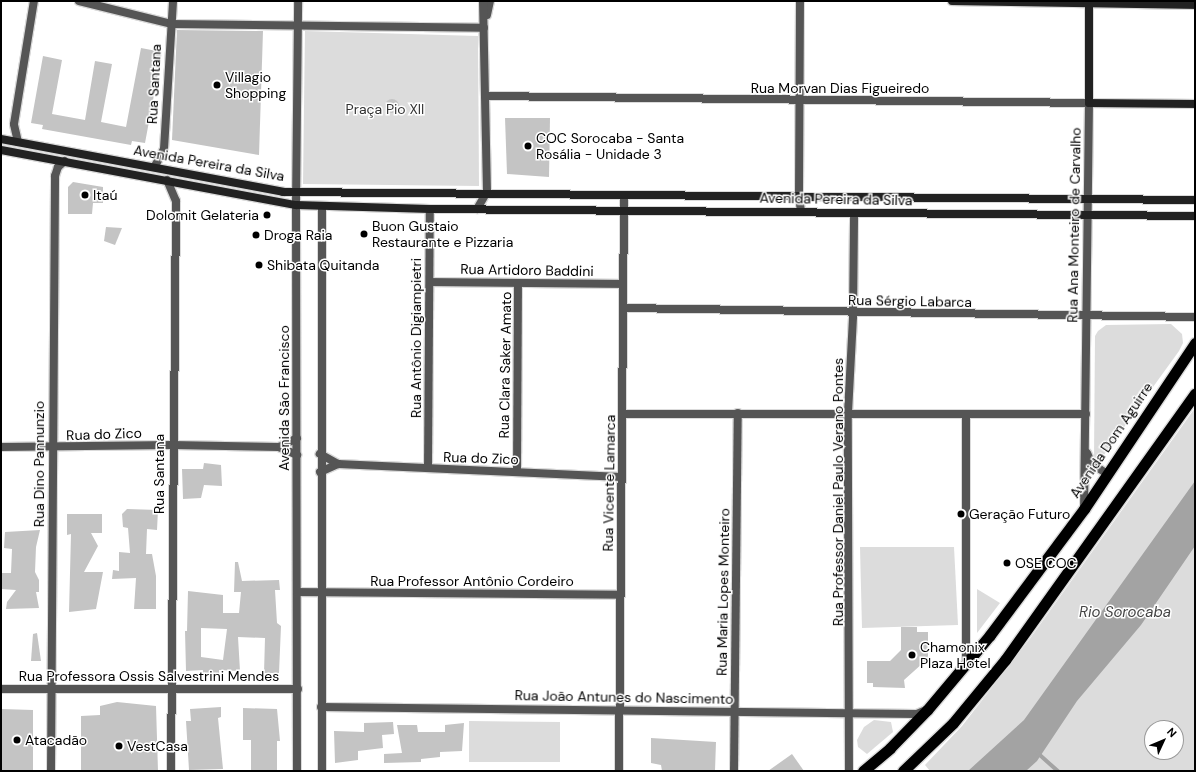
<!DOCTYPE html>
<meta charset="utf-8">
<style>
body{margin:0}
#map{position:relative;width:1196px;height:772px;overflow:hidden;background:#fff;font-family:"DM Sans",sans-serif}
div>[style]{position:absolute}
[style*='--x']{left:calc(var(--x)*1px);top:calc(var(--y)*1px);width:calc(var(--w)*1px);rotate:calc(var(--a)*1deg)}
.green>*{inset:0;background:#dcdcdc}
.water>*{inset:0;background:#a3a3a3}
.stream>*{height:3.5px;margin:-1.75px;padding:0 1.75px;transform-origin:1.75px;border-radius:1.75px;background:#a3a3a3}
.building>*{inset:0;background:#c4c4c4}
.round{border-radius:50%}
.roads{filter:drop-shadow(1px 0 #dbdbdb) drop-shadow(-1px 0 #dbdbdb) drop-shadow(0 1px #dbdbdb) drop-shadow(0 -1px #dbdbdb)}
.minor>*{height:8px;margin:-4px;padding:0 4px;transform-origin:4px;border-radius:4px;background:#555}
.tertiary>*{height:8px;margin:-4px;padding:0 4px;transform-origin:4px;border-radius:4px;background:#555}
.secondary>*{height:8px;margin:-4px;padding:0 4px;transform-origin:4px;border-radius:4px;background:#222}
.trunk>*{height:11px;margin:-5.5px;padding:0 5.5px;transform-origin:5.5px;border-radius:5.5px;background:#000}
.dots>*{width:11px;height:11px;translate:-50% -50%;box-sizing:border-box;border:2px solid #fff;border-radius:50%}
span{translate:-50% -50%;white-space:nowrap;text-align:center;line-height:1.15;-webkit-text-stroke:3px #fff;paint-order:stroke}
.poi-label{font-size:14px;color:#000}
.left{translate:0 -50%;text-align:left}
.right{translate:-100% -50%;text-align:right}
.street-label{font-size:14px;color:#000}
.park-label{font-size:14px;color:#333}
.water-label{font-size:15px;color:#444;font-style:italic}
.frame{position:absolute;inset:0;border:2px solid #000;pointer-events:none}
.north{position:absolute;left:1144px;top:720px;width:40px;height:40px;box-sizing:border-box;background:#fff;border:1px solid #999;border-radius:50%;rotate:46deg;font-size:11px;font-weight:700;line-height:16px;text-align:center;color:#000}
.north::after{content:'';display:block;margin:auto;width:14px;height:18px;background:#000;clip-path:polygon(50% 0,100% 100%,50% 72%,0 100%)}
</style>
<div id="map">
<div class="green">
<div style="clip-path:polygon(305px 31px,478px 36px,479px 186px,303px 184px)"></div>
<div style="clip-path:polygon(1171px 324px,1182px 334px,1183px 343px,1179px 351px,1101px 459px,1094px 458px,1095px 336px,1098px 331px,1106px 325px)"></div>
<div style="clip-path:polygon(evenodd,1195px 408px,1195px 771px,930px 771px,925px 765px,962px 726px,1029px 640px,1195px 408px,1152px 728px,1176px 728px,1176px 752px,1152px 752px,1152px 728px)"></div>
<div style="clip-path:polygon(860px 547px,954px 547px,958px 625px,862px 628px)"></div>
<div style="clip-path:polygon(977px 589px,1000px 603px,977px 633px)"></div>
<div style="clip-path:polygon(874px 720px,891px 722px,893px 732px,867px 754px,858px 747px,857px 740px,864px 727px)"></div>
<div style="clip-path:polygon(469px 721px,560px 722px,560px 762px,469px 762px)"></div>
</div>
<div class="water">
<div style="clip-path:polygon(1195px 481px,1195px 546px,1141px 625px,1077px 701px,1037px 761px,1026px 771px,968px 771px,1024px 720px)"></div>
</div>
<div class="stream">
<div style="--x:1038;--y:753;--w:27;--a:42"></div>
</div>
<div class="building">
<div style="clip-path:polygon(177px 30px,263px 31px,259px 155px,172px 140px)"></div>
<div style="clip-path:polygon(141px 48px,162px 52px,145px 143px,132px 141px,131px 145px,42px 129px,43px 125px,31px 123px,43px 56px,62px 60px,52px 114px,85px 120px,95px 61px,112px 64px,101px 122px,126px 127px)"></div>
<div class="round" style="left:385px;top:99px;width:14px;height:14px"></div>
<div style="clip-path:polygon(505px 118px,550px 118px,549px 177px,507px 174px)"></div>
<div style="clip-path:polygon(73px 182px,103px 187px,103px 203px,93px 203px,92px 214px,68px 214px,68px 187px)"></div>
<div style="clip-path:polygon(106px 227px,122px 228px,115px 245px,104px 241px)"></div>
<div style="clip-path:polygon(204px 463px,221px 465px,222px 486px,204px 485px,201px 498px,183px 499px,182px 469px,203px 469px)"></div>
<div style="clip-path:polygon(127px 509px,158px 510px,157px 530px,147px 529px,146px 554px,152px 554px,156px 576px,156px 609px,134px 609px,136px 578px,112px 579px,113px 570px,119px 571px,119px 552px,130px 553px,128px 528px,123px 527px,122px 514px)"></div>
<div style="clip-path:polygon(67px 514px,102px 514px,102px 533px,91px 533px,98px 546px,84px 572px,103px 572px,96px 609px,69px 612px,71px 534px,67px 535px)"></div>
<div style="clip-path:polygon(40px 530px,36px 547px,35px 572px,39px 580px,39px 592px,36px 592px,39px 608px,6px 609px,7px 602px,16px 590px,1px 589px,1px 573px,11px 573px,12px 549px,4px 548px,5px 532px)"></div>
<div style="clip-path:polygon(evenodd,235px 562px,238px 562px,242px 581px,279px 580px,280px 590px,275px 590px,277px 623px,281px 626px,279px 673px,264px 673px,265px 638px,238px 637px,240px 671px,219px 670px,219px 676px,202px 675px,203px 670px,186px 671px,185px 631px,187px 631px,188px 591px,223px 595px,223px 613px,239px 613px,241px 592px,234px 592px,235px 562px,201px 628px,227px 629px,223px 660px,201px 657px,201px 628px)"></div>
<div style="clip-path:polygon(901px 627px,917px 627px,917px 632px,928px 632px,928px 663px,923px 663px,904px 680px,905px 688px,873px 687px,873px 683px,867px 683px,867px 661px,890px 661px,901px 650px)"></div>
<div style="clip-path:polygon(37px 633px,41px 661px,31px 661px,33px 634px)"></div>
<div style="clip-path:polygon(117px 702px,156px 706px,158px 771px,81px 771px,81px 716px,100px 715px,100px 706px)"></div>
<div style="clip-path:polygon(221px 707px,221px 717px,218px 718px,223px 769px,189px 770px,186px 721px,191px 721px,190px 709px)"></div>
<div style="clip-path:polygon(243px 708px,277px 709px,280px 741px,277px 741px,277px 770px,251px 770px,251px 740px,243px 740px)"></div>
<div style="clip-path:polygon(1px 709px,33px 710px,33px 771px,1px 771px)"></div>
<div style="clip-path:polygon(393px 722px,394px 734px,382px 735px,383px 748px,358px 751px,358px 760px,335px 763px,334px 731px,364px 732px,364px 723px)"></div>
<div style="clip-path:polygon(464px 723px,462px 751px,440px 752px,440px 757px,421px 759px,421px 762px,384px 763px,384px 754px,402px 753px,397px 725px,417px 725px,418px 732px,445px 732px,445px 725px)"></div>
<div style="clip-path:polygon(651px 738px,716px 742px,715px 771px,662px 771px,661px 765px,651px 763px)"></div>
<div style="clip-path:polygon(792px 754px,804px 771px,768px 771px)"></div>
</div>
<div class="roads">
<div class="minor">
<div style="--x:79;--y:1;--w:95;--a:14"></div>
<div style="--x:171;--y:24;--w:313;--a:0.7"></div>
<div style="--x:485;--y:96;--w:604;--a:0.66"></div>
<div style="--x:1089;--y:103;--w:405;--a:90.7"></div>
<div style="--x:18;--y:142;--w:18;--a:-103"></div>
<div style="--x:14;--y:124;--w:125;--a:-80.8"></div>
<div style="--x:155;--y:166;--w:19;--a:-62"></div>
<div style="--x:164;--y:149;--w:148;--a:-86.5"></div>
<div style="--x:167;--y:180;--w:23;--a:67"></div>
<div style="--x:176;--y:201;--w:570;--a:90.5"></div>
<div style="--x:296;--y:205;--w:566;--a:89.9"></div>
<div style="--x:430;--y:282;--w:193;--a:0.6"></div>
<div style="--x:624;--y:308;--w:571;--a:0.9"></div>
<div style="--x:622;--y:414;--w:464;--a:0"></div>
<div style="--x:966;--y:414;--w:249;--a:90"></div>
<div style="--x:297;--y:438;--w:20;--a:153"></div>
<div style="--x:279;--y:447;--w:20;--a:24"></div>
<div style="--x:1;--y:447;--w:171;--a:-0.7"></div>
<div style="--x:172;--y:445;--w:107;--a:1.1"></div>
<div style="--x:1087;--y:453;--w:12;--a:66"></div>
<div style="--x:1092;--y:464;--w:17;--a:33"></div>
<div style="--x:338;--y:464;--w:284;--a:2.6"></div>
<div style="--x:428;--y:468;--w:259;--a:-89.6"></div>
<div style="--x:320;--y:472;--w:20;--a:-24"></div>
<div style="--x:338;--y:464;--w:21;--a:-151"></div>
<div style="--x:517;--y:472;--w:189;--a:-89.7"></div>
<div style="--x:297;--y:592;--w:323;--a:0.5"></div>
<div style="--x:1;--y:689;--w:297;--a:0"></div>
<div style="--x:321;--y:707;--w:596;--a:0.67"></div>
<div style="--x:917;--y:714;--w:10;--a:-24"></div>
<div style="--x:51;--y:771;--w:595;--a:-89.61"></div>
<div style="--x:55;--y:176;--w:9;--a:-72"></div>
<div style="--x:58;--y:167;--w:9;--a:-41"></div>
<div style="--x:322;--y:771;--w:565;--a:-90"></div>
<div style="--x:619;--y:771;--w:576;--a:-89.5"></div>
<div style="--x:734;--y:771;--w:358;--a:-89.4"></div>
<div style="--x:849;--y:771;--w:358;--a:-90.2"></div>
<div style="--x:848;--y:413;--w:96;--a:-87"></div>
<div style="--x:853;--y:317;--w:104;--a:-89.4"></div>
</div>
<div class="tertiary">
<div style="--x:800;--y:1;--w:196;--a:90.3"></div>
<div style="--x:799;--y:197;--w:14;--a:82"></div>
<div style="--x:487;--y:15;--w:14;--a:-78"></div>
<div style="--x:296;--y:205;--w:204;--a:-89.4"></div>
<div style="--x:477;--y:209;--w:20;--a:-60"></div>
<div style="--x:487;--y:192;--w:191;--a:-91.2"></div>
</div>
<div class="secondary">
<div style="--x:952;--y:1;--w:243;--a:0.9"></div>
<div style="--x:1089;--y:3;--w:100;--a:90"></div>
<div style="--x:1089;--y:103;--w:106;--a:0.5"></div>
<div style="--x:1;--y:139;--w:287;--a:10.6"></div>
<div style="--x:283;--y:192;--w:912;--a:0.5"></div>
<div style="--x:1;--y:150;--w:300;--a:10.6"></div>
<div style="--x:296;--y:205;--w:134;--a:1.7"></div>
<div style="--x:430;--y:209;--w:765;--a:0.52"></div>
</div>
<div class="trunk">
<div style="--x:863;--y:771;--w:35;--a:-40"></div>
<div style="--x:890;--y:748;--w:53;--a:-45.8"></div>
<div style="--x:927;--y:710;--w:98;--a:-50"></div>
<div style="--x:990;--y:635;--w:157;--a:-53.3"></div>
<div style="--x:1084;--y:509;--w:200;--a:-56.2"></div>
<div style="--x:903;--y:771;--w:69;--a:-43.8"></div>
<div style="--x:953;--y:723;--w:82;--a:-50.5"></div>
<div style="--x:1005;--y:660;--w:327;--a:-54.5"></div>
</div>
</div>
<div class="dots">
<div style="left:217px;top:85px;background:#000"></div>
<div style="left:528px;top:146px;background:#000"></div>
<div style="left:85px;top:195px;background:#000"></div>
<div style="left:267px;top:215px;background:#000"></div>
<div style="left:364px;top:234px;background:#000"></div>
<div style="left:256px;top:235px;background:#000"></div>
<div style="left:259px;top:265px;background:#000"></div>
<div style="left:961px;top:514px;background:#000"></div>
<div style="left:1007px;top:563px;background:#000"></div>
<div style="left:912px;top:655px;background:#000"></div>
<div style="left:17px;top:740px;background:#000"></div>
<div style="left:119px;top:746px;background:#000"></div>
</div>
<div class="poi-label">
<span class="left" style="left:225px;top:85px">Villagio<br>Shopping</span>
<span class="left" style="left:536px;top:146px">COC Sorocaba - Santa<br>Rosália - Unidade 3</span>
<span class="left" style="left:93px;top:195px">Itaú</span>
<span class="right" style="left:259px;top:215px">Dolomit Gelateria</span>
<span class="left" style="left:372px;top:234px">Buon Gustaio<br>Restaurante e Pizzaria</span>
<span class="left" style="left:264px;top:235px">Droga Raia</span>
<span class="left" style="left:267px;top:265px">Shibata Quitanda</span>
<span class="left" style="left:969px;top:514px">Geração Futuro</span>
<span class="left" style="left:1015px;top:563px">OSE COC</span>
<span class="left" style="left:920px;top:655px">Chamonix<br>Plaza Hotel</span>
<span class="left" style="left:25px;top:740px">Atacadão</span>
<span class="left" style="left:127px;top:746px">VestCasa</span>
</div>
<div class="street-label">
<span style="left:154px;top:84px;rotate:-87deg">Rua Santana</span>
<span style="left:840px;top:88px">Rua Morvan Dias Figueiredo</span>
<span style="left:209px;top:163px;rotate:10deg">Avenida Pereira da Silva</span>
<span style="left:836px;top:199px;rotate:1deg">Avenida Pereira da Silva</span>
<span style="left:1074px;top:225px;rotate:-89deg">Rua Ana Monteiro de Carvalho</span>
<span style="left:527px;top:270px;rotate:1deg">Rua Artidoro Baddini</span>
<span style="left:910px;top:301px;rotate:1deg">Rua Sérgio Labarca</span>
<span style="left:416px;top:338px;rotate:-90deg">Rua Antônio Digiampietri</span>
<span style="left:505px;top:365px;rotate:-89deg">Rua Clara Saker Amato</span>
<span style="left:284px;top:398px;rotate:-90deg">Avenida São Francisco</span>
<span style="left:104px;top:434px;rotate:-2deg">Rua do Zico</span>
<span style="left:1111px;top:440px;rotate:-56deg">Avenida Dom Aguirre</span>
<span style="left:481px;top:458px;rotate:2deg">Rua do Zico</span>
<span style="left:39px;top:464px;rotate:-90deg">Rua Dino Pannunzio</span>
<span style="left:159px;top:474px;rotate:-90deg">Rua Santana</span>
<span style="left:609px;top:483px;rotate:-89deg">Rua Vicente Lamarca</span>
<span style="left:838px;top:492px;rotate:-90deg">Rua Professor Daniel Paulo Verano Pontes</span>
<span style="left:472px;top:581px">Rua Professor Antônio Cordeiro</span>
<span style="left:723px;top:592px;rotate:-89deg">Rua Maria Lopes Monteiro</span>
<span style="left:149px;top:676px">Rua Professora Ossis Salvestrini Mendes</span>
<span style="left:624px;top:697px;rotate:1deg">Rua João Antunes do Nascimento</span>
</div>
<div class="park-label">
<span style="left:385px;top:109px">Praça Pio XII</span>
</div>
<div class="water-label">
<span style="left:1125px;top:613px">Rio Sorocaba</span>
</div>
<div class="frame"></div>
<div class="north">N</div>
</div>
